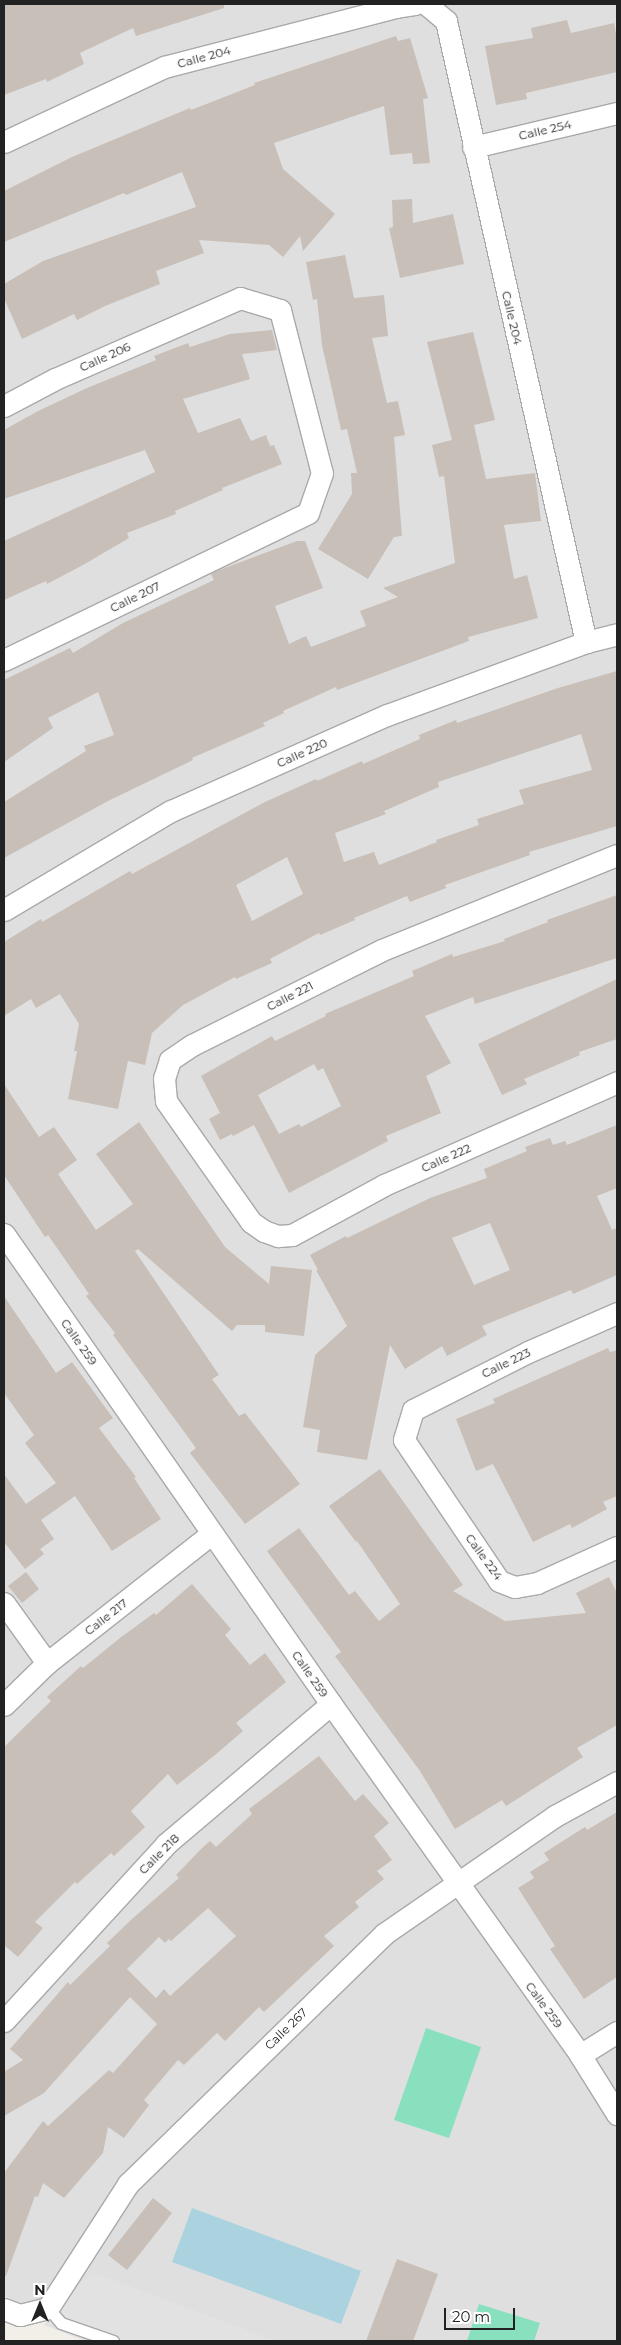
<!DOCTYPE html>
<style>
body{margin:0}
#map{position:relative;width:621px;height:2345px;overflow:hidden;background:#f2efe9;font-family:Montserrat,sans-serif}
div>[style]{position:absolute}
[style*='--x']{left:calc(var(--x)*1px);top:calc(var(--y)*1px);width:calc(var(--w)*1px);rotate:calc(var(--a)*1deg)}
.residential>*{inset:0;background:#e0dfdf}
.pitch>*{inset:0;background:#88e0be}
.parking>*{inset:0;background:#e2e2e2}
.water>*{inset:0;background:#aad3df}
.building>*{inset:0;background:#c7bfb8}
.roads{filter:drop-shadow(1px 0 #a9a9a9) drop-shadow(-1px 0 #a9a9a9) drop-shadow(0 1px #a9a9a9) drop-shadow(0 -1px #a9a9a9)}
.service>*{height:11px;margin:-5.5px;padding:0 5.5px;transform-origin:5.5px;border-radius:5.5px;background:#fff}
.minor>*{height:21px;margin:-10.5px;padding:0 10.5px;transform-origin:10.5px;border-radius:10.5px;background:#fff}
span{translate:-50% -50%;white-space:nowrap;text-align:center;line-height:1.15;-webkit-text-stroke:4.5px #fff;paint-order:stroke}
.street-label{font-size:12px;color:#222}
.frame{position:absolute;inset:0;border:5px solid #222;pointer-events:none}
.north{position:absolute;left:15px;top:2280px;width:50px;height:50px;-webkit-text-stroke:4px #fff;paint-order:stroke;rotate:0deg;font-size:14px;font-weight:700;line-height:20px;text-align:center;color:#222}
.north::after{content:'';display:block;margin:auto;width:18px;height:22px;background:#222;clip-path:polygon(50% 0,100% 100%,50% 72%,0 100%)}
.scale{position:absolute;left:444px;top:2308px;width:71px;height:22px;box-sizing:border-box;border:2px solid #222;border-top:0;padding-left:6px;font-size:15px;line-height:18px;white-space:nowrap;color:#222;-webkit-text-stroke:4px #fff;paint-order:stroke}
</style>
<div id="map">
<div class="residential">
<div style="clip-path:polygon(4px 4px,617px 4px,617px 2341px,114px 2341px,4px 2296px)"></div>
</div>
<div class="pitch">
<div style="clip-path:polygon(426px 2028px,481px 2047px,449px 2138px,394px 2120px)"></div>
<div style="clip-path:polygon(479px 2304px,540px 2323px,534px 2341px,467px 2341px)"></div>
</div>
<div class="parking">
<div style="clip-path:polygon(92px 2272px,275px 2341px,85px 2341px,44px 2325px)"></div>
</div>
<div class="water">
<div style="clip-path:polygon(192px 2208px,361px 2271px,341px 2324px,172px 2262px)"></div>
</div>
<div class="building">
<div style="clip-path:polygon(4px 4px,224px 4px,224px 8px,136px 36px,133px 28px,80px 53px,84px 64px,47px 82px,46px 79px,4px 95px)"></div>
<div style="clip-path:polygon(567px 20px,571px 33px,614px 23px,617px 40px,617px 72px,526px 93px,527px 99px,496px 105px,485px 46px,533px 38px,531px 28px)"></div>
<div style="clip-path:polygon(396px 36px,398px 41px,410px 38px,428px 98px,423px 99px,430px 163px,413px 164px,412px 153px,390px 155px,384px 106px,274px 143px,283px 169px,335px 214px,303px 251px,300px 236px,283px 257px,269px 245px,199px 240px,204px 253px,156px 271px,160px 284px,105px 306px,77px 320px,74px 314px,22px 339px,4px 298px,4px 284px,43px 261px,196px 207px,182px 172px,126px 195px,124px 193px,4px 242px,4px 191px,72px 157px,190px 108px,191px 110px,255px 85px,254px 83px)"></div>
<div style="clip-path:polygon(412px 199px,413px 223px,453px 214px,464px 264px,400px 278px,389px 228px,393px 227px,392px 200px)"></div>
<div style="clip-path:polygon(345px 255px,354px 298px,384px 295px,388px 336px,372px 338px,387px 403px,398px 401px,405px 435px,394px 437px,402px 536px,394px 537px,368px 579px,318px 549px,352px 494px,351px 473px,357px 473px,347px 429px,341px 430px,322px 345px,317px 299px,313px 300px,306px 262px)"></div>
<div style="clip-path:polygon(272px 330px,277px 350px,242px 354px,250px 379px,183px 399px,198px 433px,240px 418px,251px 441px,266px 435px,270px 446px,274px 445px,282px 464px,222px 488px,223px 490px,175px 511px,176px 514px,127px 533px,129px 538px,83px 565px,47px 584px,46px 581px,4px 600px,4px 541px,155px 472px,145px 450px,4px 499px,4px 430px,38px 411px,87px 388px,156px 360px,154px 356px,188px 343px,190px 347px,230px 334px)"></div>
<div style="clip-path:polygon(473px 332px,495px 420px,474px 425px,486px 479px,535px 473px,541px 521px,504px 525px,514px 579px,527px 575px,538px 618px,468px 637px,469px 641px,337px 690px,336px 687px,283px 711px,284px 713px,263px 723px,265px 726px,192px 758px,193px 760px,108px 801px,4px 858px,4px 802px,86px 751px,84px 746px,114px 735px,98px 692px,48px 718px,53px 728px,4px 762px,4px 680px,70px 648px,73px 653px,123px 623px,214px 580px,211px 574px,214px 572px,297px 541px,305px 541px,323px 588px,275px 606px,289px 644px,306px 636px,311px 647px,366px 626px,360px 611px,398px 597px,383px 588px,455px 563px,444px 476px,439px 477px,432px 445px,452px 440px,427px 342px)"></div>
<div style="clip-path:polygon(evenodd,617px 671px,617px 826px,529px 852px,530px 855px,445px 885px,446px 888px,410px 902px,407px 896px,354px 918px,355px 920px,320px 935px,319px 933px,270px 959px,272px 963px,236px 979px,235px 977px,183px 1005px,152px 1033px,145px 1065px,128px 1061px,118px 1109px,68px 1099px,77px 1051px,74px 1051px,79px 1024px,60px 994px,36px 1008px,31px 999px,4px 1016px,4px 942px,41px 919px,42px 922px,130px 871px,132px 874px,265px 802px,316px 779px,317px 781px,362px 761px,363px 764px,420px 739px,419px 735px,456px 720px,457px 723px,558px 688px,617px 671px,581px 734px,592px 770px,519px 790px,524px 804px,477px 819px,479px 825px,436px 840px,437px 842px,379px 865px,374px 852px,344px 862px,335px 833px,386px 814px,384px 811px,439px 787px,438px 782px,581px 734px,617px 671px,287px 857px,303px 894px,252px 921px,236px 885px,287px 857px)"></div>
<div style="clip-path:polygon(evenodd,617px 895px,617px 958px,475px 1004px,473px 997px,425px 1016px,451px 1063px,426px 1076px,441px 1113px,386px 1136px,388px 1141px,289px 1193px,254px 1125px,233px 1136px,232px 1134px,220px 1140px,209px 1119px,220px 1113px,201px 1076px,272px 1036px,275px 1041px,326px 1016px,325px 1014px,414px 976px,412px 971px,452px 954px,453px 957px,505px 941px,504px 939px,548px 922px,547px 920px,617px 895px,314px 1064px,318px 1071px,323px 1068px,341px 1106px,301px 1127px,299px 1124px,279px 1134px,258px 1095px,314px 1064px)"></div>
<div style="clip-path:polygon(617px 979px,617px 1039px,579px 1052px,580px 1055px,524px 1079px,527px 1084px,502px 1095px,478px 1044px)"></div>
<div style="clip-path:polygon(4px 1084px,39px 1137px,54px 1127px,77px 1160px,58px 1174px,96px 1230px,133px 1204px,96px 1154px,139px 1122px,225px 1247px,269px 1284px,271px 1266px,312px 1270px,304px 1336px,265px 1332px,265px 1325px,237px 1325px,232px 1331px,138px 1249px,135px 1251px,219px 1375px,212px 1379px,239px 1416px,245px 1413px,300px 1484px,245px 1524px,190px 1453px,196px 1448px,113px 1335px,115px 1333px,86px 1296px,89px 1294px,48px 1235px,45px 1237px,4px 1175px)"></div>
<div style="clip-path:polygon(evenodd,617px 1125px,617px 1188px,597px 1196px,612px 1230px,617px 1228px,617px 1275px,573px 1294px,571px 1290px,482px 1326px,487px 1335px,447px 1356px,442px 1346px,405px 1369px,390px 1345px,367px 1460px,317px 1452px,320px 1430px,303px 1427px,315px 1355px,347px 1326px,316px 1270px,318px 1270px,310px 1255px,346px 1236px,347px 1238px,430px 1198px,487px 1178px,484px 1169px,527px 1151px,525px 1147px,550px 1138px,553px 1145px,565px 1141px,567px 1145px,617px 1125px,490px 1223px,510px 1270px,474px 1285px,452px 1238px,490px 1223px)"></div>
<div style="clip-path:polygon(4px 1296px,56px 1373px,72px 1362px,113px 1418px,99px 1428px,136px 1477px,134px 1478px,161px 1519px,112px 1551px,75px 1496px,41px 1520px,54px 1539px,40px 1549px,44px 1554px,25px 1569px,4px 1542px,4px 1474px,26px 1504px,56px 1483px,25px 1443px,34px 1435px,4px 1393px)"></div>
<div style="clip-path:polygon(608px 1348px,610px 1352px,617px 1350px,617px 1496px,603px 1502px,607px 1509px,572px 1528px,570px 1524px,533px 1542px,493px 1464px,476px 1471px,456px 1419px,495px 1403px,493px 1399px)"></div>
<div style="clip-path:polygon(380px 1469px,463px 1585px,453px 1591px,505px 1621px,586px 1613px,576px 1593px,609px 1577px,617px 1593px,617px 1725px,577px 1748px,583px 1757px,506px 1806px,502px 1800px,455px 1829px,420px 1771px,335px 1656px,341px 1652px,267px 1551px,299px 1528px,349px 1595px,355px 1591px,379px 1621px,400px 1604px,357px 1541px,356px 1542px,329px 1506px)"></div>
<div style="clip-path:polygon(26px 1572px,39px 1589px,22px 1603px,8px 1586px)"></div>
<div style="clip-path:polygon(192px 1584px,231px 1629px,225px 1635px,250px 1665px,265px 1653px,286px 1682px,236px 1723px,243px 1731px,215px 1755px,177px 1785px,168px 1774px,131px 1811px,145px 1827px,114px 1856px,111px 1853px,77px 1884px,75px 1882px,35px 1922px,43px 1928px,18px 1957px,4px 1945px,4px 1747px,51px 1701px,47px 1697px,81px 1666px,83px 1668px,120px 1638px,154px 1613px,156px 1615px)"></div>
<div style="clip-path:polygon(evenodd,319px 1756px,355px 1801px,363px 1794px,389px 1823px,374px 1836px,392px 1860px,377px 1871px,384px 1879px,355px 1902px,359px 1907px,324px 1936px,334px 1946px,264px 2012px,259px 2007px,225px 2041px,217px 2033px,184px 2065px,178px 2060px,144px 2100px,149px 2105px,124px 2138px,108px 2127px,103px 2153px,64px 2198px,43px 2183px,38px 2197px,35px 2196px,6px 2276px,4px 2276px,4px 2173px,43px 2121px,48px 2126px,109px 2070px,113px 2073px,157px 2024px,130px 1997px,44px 2093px,4px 2116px,4px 2072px,23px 2060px,10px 2049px,68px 1982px,70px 1985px,110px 1946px,107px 1943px,132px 1919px,179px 1878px,176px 1875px,202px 1848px,210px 1841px,216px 1847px,252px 1814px,249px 1809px,319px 1756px,208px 1908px,236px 1936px,170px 1996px,164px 1989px,156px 1998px,127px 1969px,159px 1937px,165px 1943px,169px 1939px,171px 1941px,208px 1908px)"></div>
<div style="clip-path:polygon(617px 1812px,617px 1977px,584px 1999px,550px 1949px,555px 1946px,518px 1888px,534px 1878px,530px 1872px,549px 1860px,544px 1853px,585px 1827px,587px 1830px)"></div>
<div style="clip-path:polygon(153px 2198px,172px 2213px,127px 2270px,108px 2255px)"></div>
<div style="clip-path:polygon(397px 2259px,438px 2274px,413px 2341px,366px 2341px)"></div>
</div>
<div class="roads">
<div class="service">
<div style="--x:48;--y:2308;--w:20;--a:49"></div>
<div style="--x:61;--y:2323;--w:55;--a:19.1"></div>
</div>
<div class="minor">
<div style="--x:426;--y:4;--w:26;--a:40"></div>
<div style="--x:446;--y:21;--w:637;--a:77.3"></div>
<div style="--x:4;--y:142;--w:177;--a:-25.1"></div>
<div style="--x:164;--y:67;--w:240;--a:-14.5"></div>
<div style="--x:396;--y:7;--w:20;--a:-9"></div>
<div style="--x:473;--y:147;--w:148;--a:-13.3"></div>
<div style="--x:4;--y:406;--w:58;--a:-27.9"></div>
<div style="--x:55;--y:379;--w:202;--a:-23.6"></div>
<div style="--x:240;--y:298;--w:42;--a:16.7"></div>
<div style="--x:280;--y:310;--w:168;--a:75.6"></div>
<div style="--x:322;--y:473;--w:42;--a:109.3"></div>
<div style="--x:308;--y:513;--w:338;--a:154.2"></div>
<div style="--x:617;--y:855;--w:253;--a:158"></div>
<div style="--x:382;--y:950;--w:212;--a:153.4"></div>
<div style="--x:192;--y:1045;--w:27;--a:146"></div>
<div style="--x:170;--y:1060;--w:19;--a:108"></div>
<div style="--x:164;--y:1078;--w:23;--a:85"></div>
<div style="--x:166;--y:1101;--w:148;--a:54.9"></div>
<div style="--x:251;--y:1222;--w:16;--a:35"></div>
<div style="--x:264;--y:1231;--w:15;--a:20"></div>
<div style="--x:278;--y:1236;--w:14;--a:-4"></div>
<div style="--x:292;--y:1235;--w:105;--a:-28.5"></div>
<div style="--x:384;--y:1185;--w:255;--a:-23.8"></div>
<div style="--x:4;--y:910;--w:194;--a:-30.7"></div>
<div style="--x:171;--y:811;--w:236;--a:-24"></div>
<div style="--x:387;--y:715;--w:212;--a:-20.1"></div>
<div style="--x:586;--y:642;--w:32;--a:-14"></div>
<div style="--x:4;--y:1234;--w:573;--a:55.17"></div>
<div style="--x:331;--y:1704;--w:430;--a:54.6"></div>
<div style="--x:580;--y:2055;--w:70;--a:57.9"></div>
<div style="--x:617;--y:1313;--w:97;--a:156.3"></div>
<div style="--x:528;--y:1352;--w:129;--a:153.2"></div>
<div style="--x:413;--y:1410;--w:31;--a:107"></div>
<div style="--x:404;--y:1440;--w:170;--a:56"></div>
<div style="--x:499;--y:1581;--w:17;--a:21"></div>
<div style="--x:515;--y:1587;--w:22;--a:-10"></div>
<div style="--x:537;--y:1583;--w:88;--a:-24.2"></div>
<div style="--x:4;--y:1603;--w:74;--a:54.4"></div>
<div style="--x:4;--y:1705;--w:60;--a:-44.3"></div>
<div style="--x:47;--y:1663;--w:210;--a:-38.2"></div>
<div style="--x:4;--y:2021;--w:240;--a:-47.5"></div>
<div style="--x:166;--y:1844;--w:216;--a:-40.3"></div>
<div style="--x:580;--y:2055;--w:44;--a:-31.9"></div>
<div style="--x:4;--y:2309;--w:17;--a:21"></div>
<div style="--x:20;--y:2315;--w:29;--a:-14"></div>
<div style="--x:48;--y:2308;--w:148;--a:-57.2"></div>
<div style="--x:128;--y:2184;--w:358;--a:-44.3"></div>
<div style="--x:384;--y:1934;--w:208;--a:-34.6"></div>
<div style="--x:555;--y:1816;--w:71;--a:-28.7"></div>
</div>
</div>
<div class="street-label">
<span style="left:204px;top:57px;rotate:-15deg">Calle 204</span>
<span style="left:545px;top:130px;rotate:-13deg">Calle 254</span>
<span style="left:512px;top:318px;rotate:77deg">Calle 204</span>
<span style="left:105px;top:357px;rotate:-24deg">Calle 206</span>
<span style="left:135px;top:597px;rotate:-26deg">Calle 207</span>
<span style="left:302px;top:753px;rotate:-24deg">Calle 220</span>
<span style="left:290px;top:996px;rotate:-27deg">Calle 221</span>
<span style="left:446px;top:1158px;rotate:-24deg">Calle 222</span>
<span style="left:79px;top:1342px;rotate:55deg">Calle 259</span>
<span style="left:506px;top:1363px;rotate:-26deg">Calle 223</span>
<span style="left:484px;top:1557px;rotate:54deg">Calle 224</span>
<span style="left:106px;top:1617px;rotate:-38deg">Calle 217</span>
<span style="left:310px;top:1674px;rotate:55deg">Calle 259</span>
<span style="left:159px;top:1854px;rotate:-45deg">Calle 218</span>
<span style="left:544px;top:2005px;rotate:54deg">Calle 259</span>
<span style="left:286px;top:2029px;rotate:-44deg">Calle 267</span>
</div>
<div class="frame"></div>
<div class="north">N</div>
<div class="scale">20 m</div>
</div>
